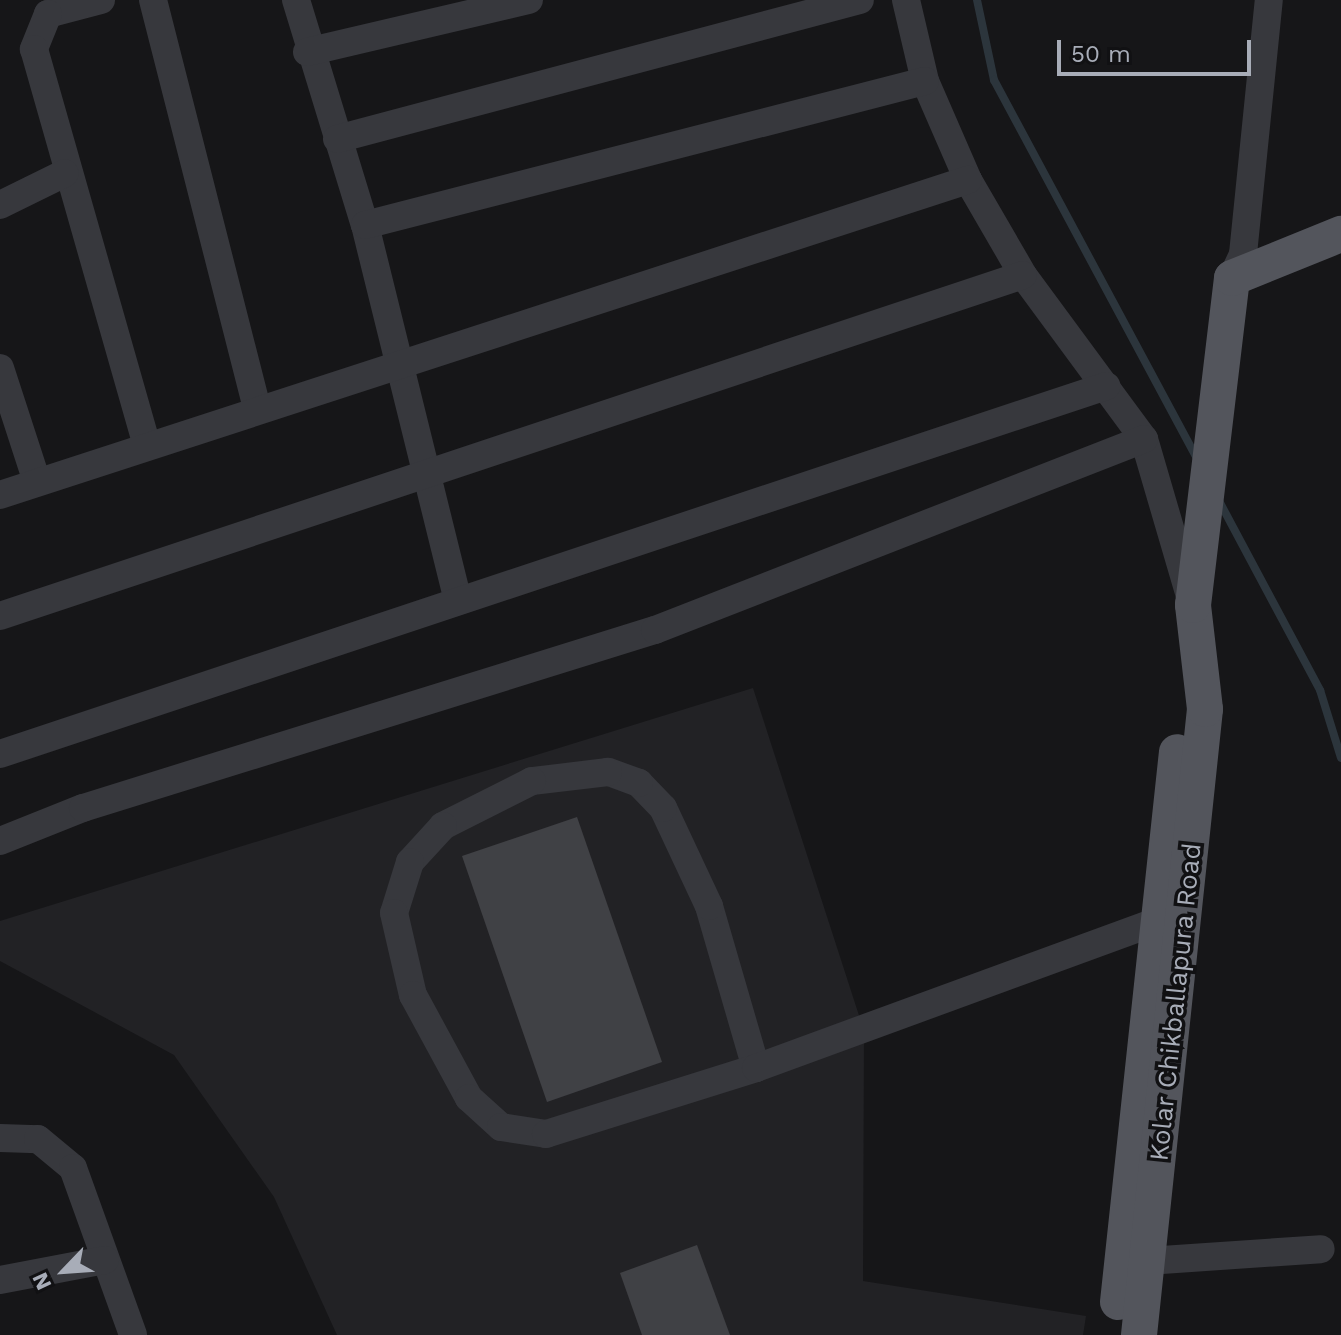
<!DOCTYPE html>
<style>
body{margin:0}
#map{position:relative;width:1341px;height:1335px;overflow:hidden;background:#161618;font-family:"Work Sans",sans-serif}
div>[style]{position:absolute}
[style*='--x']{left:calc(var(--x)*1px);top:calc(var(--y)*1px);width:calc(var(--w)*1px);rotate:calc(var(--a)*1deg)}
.built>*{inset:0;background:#222225}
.stream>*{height:8px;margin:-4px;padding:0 4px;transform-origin:4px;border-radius:4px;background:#2c353c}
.building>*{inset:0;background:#404145}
.minor>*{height:28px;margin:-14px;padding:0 14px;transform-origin:14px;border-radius:14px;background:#37383d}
.major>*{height:36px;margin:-18px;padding:0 18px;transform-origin:18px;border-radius:18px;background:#53555c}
span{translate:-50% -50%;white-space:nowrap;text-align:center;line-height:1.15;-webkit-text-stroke:7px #111113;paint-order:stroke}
.street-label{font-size:26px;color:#a8adb8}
.north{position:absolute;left:24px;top:1231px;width:80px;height:80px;-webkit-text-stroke:6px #111113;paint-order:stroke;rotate:245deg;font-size:22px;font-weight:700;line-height:32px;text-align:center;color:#a8adb8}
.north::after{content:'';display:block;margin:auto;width:28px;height:36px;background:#a8adb8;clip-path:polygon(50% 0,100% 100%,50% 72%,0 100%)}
.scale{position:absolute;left:1057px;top:40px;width:194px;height:36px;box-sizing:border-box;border:4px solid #a8adb8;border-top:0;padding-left:10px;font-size:24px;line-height:28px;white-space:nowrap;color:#a8adb8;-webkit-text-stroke:6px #111113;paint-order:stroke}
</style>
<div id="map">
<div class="built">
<div style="clip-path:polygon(753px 688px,864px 1031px,863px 1281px,1086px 1316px,1083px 1335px,337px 1335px,274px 1197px,174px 1055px,0 961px,0 921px)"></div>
</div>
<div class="stream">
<div style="--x:977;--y:0;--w:82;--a:78"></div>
<div style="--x:994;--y:80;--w:430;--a:61.8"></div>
<div style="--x:1218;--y:499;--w:217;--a:61.9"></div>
<div style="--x:1320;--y:690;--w:71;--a:72.8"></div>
</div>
<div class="building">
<div style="clip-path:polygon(577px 817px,662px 1062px,547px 1102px,462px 856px)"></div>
<div style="clip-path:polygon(697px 1245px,730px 1335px,642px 1335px,620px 1273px)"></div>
</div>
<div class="minor">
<div style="--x:101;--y:0;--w:55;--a:165.2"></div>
<div style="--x:48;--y:14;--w:38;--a:112"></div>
<div style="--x:34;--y:49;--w:412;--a:74.1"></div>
<div style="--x:153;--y:0;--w:422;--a:75.7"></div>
<div style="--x:296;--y:0;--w:235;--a:73"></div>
<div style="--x:365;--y:225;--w:382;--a:76.1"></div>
<div style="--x:906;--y:0;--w:83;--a:76.8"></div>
<div style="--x:925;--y:81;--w:108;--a:66.5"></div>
<div style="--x:968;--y:180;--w:110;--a:59.9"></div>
<div style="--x:1023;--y:275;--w:204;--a:53.6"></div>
<div style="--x:1144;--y:439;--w:164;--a:73.7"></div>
<div style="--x:307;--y:52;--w:228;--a:-13.2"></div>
<div style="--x:337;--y:139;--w:541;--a:-14.88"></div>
<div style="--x:0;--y:205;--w:72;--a:-26.2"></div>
<div style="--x:365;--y:225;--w:578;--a:-14.42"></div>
<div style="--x:1232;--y:278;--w:26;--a:-65"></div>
<div style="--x:1243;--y:254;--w:255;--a:-84.2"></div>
<div style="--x:0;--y:368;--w:120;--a:72"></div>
<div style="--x:0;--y:495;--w:1018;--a:-18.03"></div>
<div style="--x:0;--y:616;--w:1078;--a:-18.43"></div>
<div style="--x:0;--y:754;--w:1166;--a:-18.4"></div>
<div style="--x:0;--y:841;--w:89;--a:-21.7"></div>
<div style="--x:83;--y:808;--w:599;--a:-17.29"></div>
<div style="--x:655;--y:630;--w:525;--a:-21.34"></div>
<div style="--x:756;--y:1068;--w:169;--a:-106.2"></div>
<div style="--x:709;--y:906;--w:108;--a:-115.1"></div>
<div style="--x:663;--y:808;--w:35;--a:-134"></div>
<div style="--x:639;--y:783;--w:33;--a:-160"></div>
<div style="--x:608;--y:772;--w:77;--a:173.2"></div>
<div style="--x:532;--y:781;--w:100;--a:153.2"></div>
<div style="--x:443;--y:826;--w:49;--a:132.5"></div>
<div style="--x:410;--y:862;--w:53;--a:107.4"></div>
<div style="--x:394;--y:913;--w:84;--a:77"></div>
<div style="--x:413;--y:995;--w:117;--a:61.5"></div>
<div style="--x:469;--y:1098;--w:43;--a:42.2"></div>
<div style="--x:501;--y:1127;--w:46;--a:8.8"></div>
<div style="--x:546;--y:1134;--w:220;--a:-17.4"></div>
<div style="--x:756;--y:1068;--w:426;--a:-20.1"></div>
<div style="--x:0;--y:1138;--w:38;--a:2"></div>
<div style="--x:38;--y:1139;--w:45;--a:39.6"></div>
<div style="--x:73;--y:1168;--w:177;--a:70.2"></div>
<div style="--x:1147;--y:1261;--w:174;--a:-3.9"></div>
<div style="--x:0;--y:1280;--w:107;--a:-10.8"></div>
</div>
<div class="major">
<div style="--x:1118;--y:1302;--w:553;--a:-83.88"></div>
<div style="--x:1139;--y:1335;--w:629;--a:-83.98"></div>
<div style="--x:1205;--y:709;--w:105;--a:-96.6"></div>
<div style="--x:1193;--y:605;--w:329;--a:-83.2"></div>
<div style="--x:1232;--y:278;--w:118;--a:-22"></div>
</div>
<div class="street-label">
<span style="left:1176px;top:1002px;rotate:-84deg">Kolar Chikballapura Road</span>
</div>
<div class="north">N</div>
<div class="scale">50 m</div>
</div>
